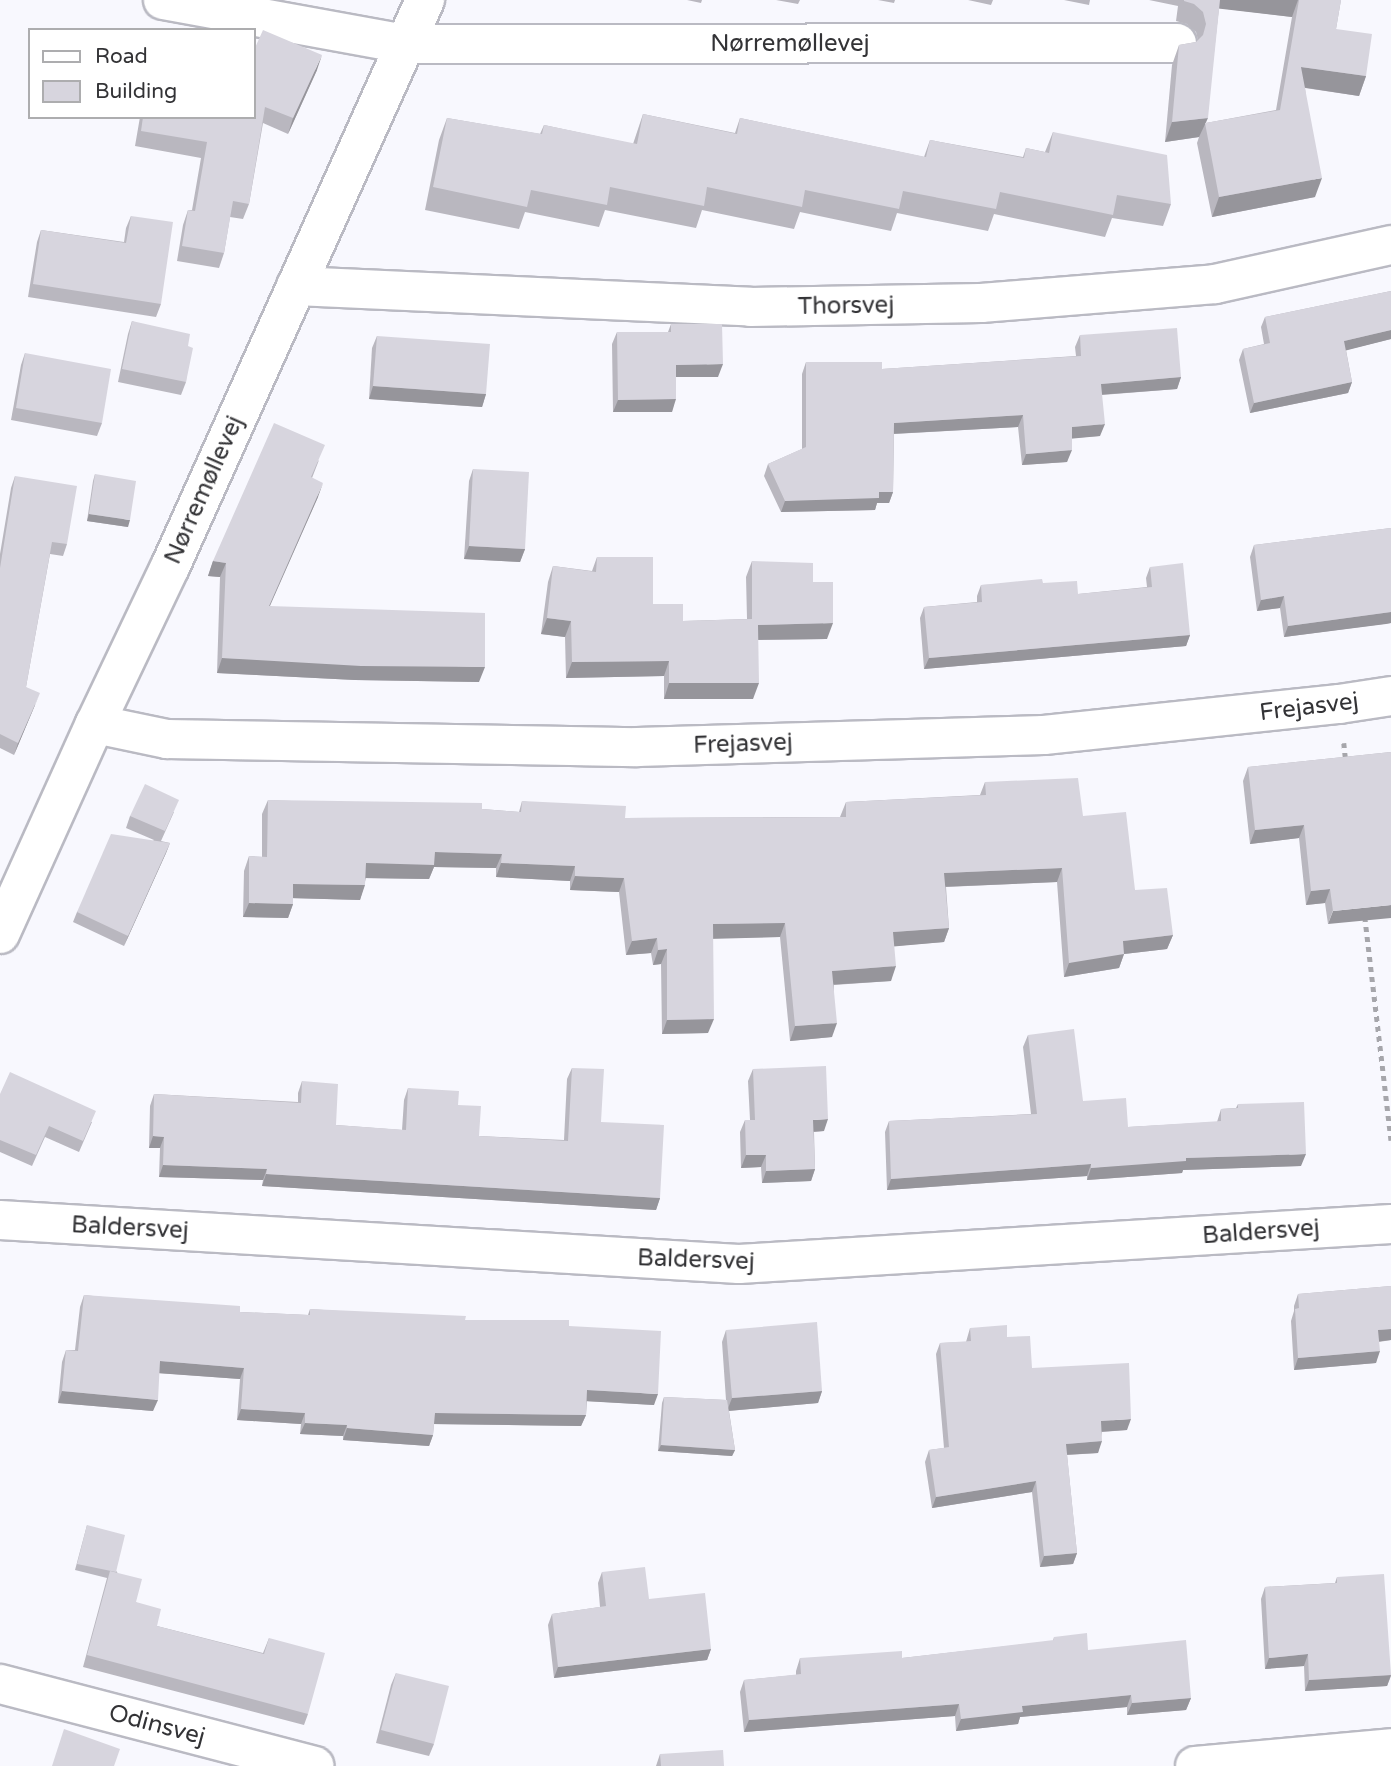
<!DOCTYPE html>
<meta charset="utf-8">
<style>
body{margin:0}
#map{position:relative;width:1391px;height:1766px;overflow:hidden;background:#f8f8fe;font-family:"Varela Round",sans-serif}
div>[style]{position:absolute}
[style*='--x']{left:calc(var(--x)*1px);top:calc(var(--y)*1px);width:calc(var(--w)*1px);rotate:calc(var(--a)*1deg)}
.path>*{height:4.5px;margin-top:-2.25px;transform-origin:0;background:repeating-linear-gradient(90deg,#a6a6ab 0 5px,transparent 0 10px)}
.roads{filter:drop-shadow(2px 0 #babac3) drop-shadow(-2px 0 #babac3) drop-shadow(0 2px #babac3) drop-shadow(0 -2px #babac3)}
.minor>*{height:38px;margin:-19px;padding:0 19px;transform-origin:19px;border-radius:19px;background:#fff}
.wall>*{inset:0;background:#b9b7bf}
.shaded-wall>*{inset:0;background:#96959b}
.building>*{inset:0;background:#d7d5de}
span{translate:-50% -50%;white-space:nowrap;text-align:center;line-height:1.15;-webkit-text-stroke:7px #fff;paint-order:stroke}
.street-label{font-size:24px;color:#333336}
.legend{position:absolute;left:28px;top:28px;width:228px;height:91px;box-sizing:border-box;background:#fff;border:2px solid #adadaf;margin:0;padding:9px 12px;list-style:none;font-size:21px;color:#333336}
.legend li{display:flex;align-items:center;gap:14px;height:35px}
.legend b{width:35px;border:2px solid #adadaf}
</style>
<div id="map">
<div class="path">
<div style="--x:1344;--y:743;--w:20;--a:84"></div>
<div style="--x:1365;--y:917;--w:225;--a:83.3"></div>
</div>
<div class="roads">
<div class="minor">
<div style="--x:163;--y:0;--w:245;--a:10.3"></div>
<div style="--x:404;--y:44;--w:773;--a:-0.07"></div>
<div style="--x:296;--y:286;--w:455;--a:2.6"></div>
<div style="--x:751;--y:307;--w:230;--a:-1"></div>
<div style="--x:981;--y:303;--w:235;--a:-4.6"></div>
<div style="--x:1215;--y:284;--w:180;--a:-12.5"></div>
<div style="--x:95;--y:724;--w:74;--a:11.8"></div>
<div style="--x:167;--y:739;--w:470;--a:1"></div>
<div style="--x:637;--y:747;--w:407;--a:-1.7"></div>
<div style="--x:1044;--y:735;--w:297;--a:-6"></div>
<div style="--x:1339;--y:704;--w:53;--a:-8.7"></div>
<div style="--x:0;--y:934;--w:230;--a:-65.7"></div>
<div style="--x:95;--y:724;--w:174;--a:-64.5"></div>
<div style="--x:170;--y:567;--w:622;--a:-65.78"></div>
<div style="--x:0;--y:1220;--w:740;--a:3.41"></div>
<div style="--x:739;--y:1264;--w:653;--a:-3.51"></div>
<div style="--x:0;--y:1684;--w:325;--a:14.6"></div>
<div style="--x:1195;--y:1766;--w:197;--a:-5.2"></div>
</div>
</div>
<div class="wall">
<div style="clip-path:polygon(687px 0,702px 0,701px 3px)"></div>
<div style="clip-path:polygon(776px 0,800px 0,798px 4px)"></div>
<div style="clip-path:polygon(878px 0,895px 0,894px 3px)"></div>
<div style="clip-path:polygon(968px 0,993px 0,991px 5px)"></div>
<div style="clip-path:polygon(1064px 0,1090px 0,1089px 5px)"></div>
<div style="clip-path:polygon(evenodd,1149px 0,1341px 0,1336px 29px,1366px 76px,1359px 96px,1305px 88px,1315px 197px,1212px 217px,1197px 143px,1199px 137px,1165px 142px,1172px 65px,1179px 45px,1196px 42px,1198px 40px,1196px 32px,1187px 24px,1176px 21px,1178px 6px,1149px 0,1219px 8px,1292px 17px,1276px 110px,1206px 123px,1219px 8px)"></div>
<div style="clip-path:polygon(254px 50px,317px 70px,288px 134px,263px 123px,249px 204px,243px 219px,230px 217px,224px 253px,219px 268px,177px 261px,183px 225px,188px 210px,192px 210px,201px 158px,135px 146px,140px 117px,254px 117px)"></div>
<div style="clip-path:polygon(643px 114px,735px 133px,740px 118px,924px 157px,930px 140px,1023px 157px,1026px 148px,1045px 152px,1053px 132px,1171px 204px,1163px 226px,1112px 218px,1105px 237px,994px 214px,988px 231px,897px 213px,891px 231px,800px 212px,794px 229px,702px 210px,696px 228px,605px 210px,599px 227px,525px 212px,519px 229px,425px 210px,439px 140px,447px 118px,540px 134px,544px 125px,633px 144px)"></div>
<div style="clip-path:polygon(131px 216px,161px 304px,156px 317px,28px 297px,37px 242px,41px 230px,124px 242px,126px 228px)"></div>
<div style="clip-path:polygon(1391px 291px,1391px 339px,1346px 350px,1352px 382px,1348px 393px,1250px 413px,1239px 360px,1243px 349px,1264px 344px,1261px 327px,1265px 317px)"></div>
<div style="clip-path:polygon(132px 321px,188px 346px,186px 382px,181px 395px,118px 382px,128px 334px)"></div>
<div style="clip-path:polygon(671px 324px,718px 377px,676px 377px,672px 412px,613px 412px,612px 344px,617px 332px,668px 332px)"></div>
<div style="clip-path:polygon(1080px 335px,1181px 377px,1177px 389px,1102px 395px,1100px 436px,1072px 438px,1067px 462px,1022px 465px,1018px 427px,894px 434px,893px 492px,889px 503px,877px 503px,875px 510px,781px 512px,764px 476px,768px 464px,802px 449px,802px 374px,806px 362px,882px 369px,1076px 356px,1075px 347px)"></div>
<div style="clip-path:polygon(377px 336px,486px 394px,482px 407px,369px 399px,372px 348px)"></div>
<div style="clip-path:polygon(25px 353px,102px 423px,97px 436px,11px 420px,21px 365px)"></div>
<div style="clip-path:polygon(319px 460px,312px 478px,318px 497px,270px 606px,479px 682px,355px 680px,217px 673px,220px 577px,208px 576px,213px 561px)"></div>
<div style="clip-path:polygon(473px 469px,525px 549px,520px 562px,464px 559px,469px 481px)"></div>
<div style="clip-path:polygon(95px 474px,128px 527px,87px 521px,93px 481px)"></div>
<div style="clip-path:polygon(15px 476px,67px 544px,63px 556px,50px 554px,26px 687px,35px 705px,14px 755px,0 748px,0 554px,11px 488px)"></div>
<div style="clip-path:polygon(1391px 528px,1391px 623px,1284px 637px,1280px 608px,1257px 611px,1250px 557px,1254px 545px)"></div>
<div style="clip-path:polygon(597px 557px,653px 604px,683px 621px,747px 619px,746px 577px,752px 561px,813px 582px,827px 639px,758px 640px,753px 699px,664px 699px,664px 676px,566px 678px,565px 637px,541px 634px,548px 582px,553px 566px,592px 571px)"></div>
<div style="clip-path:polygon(1150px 567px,1190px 635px,1186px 646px,924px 669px,920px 618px,924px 607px,977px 602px,977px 596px,981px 585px,1043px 583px,1078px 594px,1147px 587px,1146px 578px)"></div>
<div style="clip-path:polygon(1391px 752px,1328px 924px,1325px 903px,1306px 905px,1299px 838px,1250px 844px,1243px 781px,1248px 767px)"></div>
<div style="clip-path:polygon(985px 782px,1083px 816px,1135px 890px,1173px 935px,1167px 949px,1124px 954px,1119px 968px,1064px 977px,1057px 882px,946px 887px,949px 928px,944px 942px,894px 946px,891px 981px,834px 985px,832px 1037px,790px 1041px,780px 937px,713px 938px,708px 1033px,662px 1034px,661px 964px,653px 965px,651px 953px,626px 955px,619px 892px,570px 890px,570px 881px,496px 877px,496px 868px,434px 867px,429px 879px,366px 878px,360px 900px,293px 898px,293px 904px,288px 918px,243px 917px,244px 871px,249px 856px,262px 857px,262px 814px,268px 800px,482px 809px,519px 812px,522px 801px,625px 818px,840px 817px,846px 802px,980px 795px)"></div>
<div style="clip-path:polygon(174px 812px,161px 841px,170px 843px,166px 853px,124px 946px,73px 922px,77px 912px,154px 840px,126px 828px,130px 816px)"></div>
<div style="clip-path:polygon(1028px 1035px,1083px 1101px,1128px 1127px,1217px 1122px,1221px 1109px,1236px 1108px,1238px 1104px,1301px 1166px,1183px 1170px,1182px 1173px,1087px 1180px,1087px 1176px,887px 1190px,885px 1132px,889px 1121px,1031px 1114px,1023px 1047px)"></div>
<div style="clip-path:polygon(572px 1068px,601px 1122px,660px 1198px,656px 1210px,262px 1186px,263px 1180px,159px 1177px,160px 1148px,149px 1148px,150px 1106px,154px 1094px,298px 1102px,298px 1093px,302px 1081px,336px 1125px,402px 1130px,404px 1100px,408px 1088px,458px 1105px,479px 1136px,564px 1140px,567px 1079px)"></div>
<div style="clip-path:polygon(753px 1069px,824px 1131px,814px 1132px,815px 1169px,811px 1181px,762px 1183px,761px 1167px,741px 1168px,740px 1132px,745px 1120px,750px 1120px,748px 1081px)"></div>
<div style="clip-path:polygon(0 1094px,92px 1122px,79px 1152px,45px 1137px,32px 1166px,0 1152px)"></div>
<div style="clip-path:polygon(1391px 1286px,1391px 1340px,1379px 1342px,1376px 1363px,1294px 1370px,1291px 1321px,1294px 1311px,1294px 1306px,1298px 1294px)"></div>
<div style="clip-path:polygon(84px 1295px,240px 1312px,308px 1315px,310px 1309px,465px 1320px,569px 1326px,654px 1405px,587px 1401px,586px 1415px,581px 1426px,434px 1424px,433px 1435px,429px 1446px,343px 1440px,343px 1436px,300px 1434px,301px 1424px,237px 1420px,240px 1379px,159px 1373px,153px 1411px,58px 1403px,62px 1362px,66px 1350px,75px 1350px,80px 1307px)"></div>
<div style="clip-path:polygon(970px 1328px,1007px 1337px,1032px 1368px,1127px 1430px,1102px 1432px,1098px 1453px,1067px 1455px,1077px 1553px,1073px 1564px,1040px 1567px,1032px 1492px,932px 1508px,925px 1462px,929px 1450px,944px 1448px,936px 1354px,940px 1343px,966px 1342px)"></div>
<div style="clip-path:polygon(726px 1330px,822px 1391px,818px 1403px,729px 1411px,735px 1450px,732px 1456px,658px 1451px,662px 1403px,664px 1397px,726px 1400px,722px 1342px)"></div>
<div style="clip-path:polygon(87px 1525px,136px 1602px,157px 1626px,263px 1653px,269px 1638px,308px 1714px,304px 1725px,83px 1667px,107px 1578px,75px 1570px)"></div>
<div style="clip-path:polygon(602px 1572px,711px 1649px,707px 1660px,554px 1678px,548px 1625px,552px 1614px,600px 1607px,598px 1583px)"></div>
<div style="clip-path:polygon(1337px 1577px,1391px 1676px,1387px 1686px,1305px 1691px,1304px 1666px,1265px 1669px,1261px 1599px,1265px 1587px,1335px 1583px)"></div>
<div style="clip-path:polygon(1054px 1637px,1088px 1650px,1191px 1698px,1186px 1710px,1127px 1715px,1127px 1707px,1020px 1717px,1018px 1724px,956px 1731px,955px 1716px,744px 1732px,740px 1692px,744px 1680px,796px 1675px,796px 1671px,800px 1658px,902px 1658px,1053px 1641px)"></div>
<div style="clip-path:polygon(396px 1673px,434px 1744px,429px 1756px,376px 1743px,391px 1685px)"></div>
<div style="clip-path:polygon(660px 1754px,724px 1766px,656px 1766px)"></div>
</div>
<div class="shaded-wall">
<div style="clip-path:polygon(1217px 0,1298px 0,1292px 17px,1214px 8px)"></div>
<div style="clip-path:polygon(322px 55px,317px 70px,288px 134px,293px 118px)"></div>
<div style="clip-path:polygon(1301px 67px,1366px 76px,1359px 96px,1294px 86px)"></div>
<div style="clip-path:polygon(1208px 118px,1199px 137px,1165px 142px,1172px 122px)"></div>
<div style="clip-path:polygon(1322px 178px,1315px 197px,1212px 217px,1219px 197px)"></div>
<div style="clip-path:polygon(1391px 330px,1391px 339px,1340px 352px,1344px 341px)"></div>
<div style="clip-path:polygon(723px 364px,718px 377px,671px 377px,676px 365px)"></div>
<div style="clip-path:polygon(1181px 377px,1177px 389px,1097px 395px,1101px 384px)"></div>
<div style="clip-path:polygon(1352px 382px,1348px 393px,1250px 413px,1254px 403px)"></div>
<div style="clip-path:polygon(373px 386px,486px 394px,482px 407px,369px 399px)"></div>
<div style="clip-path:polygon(676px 399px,672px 412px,613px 412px,618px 400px)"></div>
<div style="clip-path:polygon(1023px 415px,1018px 427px,890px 434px,894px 423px)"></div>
<div style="clip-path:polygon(1105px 424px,1100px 436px,1068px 439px,1072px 427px)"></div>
<div style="clip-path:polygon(1072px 450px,1067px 462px,1022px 465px,1026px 454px)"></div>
<div style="clip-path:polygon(323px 483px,318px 497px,263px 621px,269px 606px)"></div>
<div style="clip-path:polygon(879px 492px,893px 492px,889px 503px,877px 503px,875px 510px,781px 512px,785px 501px)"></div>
<div style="clip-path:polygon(89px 514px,130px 520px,128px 527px,87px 521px)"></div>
<div style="clip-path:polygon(469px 546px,525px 549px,520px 562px,464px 559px)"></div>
<div style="clip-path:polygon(213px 561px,226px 563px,220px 577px,208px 576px)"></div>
<div style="clip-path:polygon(1284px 596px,1280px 608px,1257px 611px,1261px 600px)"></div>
<div style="clip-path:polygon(1391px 612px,1391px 623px,1386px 624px,1284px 637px,1288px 626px)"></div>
<div style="clip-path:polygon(547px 618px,571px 621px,565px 637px,541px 634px)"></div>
<div style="clip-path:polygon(833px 623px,827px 639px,752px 640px,758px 625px)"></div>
<div style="clip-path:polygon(1190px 635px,1186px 646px,924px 669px,929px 658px)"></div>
<div style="clip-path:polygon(222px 658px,485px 667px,479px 682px,355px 680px,217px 673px)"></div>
<div style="clip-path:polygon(669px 661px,664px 676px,566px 678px,572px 662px)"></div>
<div style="clip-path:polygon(669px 683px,759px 683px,753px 699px,664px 699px)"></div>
<div style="clip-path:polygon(40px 693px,35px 705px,14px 755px,18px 743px)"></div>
<div style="clip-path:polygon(1304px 825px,1299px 838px,1250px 844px,1255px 830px)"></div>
<div style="clip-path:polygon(170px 843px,166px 853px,124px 946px,128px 936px)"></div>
<div style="clip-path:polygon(435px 852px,502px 854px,496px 868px,434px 867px,429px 879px,361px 878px,366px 863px)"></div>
<div style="clip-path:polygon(501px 863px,575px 866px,570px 881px,496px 877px)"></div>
<div style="clip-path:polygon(1062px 868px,1057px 882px,939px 887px,944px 873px)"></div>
<div style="clip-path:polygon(575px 876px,624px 878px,619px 892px,570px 890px)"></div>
<div style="clip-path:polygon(293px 884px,365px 885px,360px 900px,288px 898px)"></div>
<div style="clip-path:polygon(1330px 889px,1325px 903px,1306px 905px,1311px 891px)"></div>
<div style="clip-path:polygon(249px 903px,293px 904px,288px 918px,243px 917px)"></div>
<div style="clip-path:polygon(1391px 905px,1391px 918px,1328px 924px,1333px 911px)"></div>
<div style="clip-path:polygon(785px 923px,780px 937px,708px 939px,713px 924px)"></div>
<div style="clip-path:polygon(949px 928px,944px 942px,888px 947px,893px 932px)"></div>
<div style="clip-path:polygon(1173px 935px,1167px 949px,1124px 954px,1119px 968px,1064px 977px,1069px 963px,1123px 941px)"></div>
<div style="clip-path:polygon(657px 938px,651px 953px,626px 955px,632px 941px)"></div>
<div style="clip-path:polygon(667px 949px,661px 964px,653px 965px,658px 950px)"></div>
<div style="clip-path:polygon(896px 966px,891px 981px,827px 985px,832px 971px)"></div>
<div style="clip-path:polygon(714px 1019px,708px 1033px,662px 1034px,667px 1020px)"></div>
<div style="clip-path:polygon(837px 1023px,832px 1037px,790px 1041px,795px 1026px)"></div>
<div style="clip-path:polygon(828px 1119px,824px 1131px,809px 1132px,813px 1120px)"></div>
<div style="clip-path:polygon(153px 1136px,164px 1137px,160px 1148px,149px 1148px)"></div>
<div style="clip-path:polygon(1306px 1154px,1301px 1166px,1183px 1170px,1182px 1173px,1087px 1180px,1091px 1168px,1186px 1158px)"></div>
<div style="clip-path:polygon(746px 1155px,766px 1155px,761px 1167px,741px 1168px)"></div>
<div style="clip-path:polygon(1091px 1164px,1087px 1176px,887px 1190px,891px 1179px)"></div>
<div style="clip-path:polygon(163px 1165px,267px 1169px,263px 1180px,159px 1177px)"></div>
<div style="clip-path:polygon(815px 1169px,811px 1181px,762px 1183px,766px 1171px)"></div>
<div style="clip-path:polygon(266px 1174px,660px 1198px,656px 1210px,262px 1186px)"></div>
<div style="clip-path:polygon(1391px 1329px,1391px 1340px,1374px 1342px,1378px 1330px)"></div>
<div style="clip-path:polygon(1380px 1351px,1376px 1363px,1294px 1370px,1298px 1358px)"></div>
<div style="clip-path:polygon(160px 1361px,244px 1368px,240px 1379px,156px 1373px)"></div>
<div style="clip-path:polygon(587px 1390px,658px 1394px,654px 1405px,583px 1401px)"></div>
<div style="clip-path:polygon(62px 1391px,158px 1400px,153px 1411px,58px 1403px)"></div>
<div style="clip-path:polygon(822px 1391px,818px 1403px,727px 1411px,732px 1398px)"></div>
<div style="clip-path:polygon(241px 1409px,305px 1413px,301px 1424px,237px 1420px)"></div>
<div style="clip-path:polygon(435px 1413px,586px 1415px,581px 1426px,430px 1424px)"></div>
<div style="clip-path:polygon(1131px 1419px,1127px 1430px,1097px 1432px,1101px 1421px)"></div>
<div style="clip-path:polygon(305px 1423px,347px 1425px,343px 1436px,300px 1434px)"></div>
<div style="clip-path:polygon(347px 1428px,433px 1435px,429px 1446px,343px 1440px)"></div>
<div style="clip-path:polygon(1102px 1441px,1098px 1453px,1062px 1455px,1066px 1444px)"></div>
<div style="clip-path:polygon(661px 1445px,735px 1450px,732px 1456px,658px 1451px)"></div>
<div style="clip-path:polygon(1036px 1481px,1032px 1492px,932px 1508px,936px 1497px)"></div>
<div style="clip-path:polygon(1077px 1553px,1073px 1564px,1040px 1567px,1044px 1556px)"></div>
<div style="clip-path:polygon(711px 1649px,707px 1660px,554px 1678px,558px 1667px)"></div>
<div style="clip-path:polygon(1308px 1654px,1304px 1666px,1265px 1669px,1269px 1658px)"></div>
<div style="clip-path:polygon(1391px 1675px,1387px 1686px,1305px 1691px,1309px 1680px)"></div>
<div style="clip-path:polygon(1131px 1695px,1127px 1707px,1020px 1717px,1018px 1724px,956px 1731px,961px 1719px,1022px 1706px)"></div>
<div style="clip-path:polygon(1191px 1698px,1186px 1710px,1127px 1715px,1132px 1703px)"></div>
<div style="clip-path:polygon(959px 1704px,955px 1716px,744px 1732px,749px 1720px)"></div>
</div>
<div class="building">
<div style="clip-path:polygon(1184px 0,1220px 0,1208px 118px,1172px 122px,1179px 45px,1196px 42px,1203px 35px,1206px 24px,1203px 12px,1194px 4px,1184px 1px)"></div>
<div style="clip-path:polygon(1299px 0,1341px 0,1336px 29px,1372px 34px,1366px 76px,1301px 67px,1322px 178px,1219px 197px,1205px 123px,1280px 110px)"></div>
<div style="clip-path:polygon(263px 30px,322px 55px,293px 118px,265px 107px,249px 204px,233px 201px,224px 253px,182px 246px,188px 210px,195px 211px,207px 142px,141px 131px,143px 117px,254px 117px,254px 50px)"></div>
<div style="clip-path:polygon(643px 114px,737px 134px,740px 118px,926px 157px,930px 140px,1024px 158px,1026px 148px,1049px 153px,1053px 132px,1167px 155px,1171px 204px,1117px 195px,1113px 215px,1000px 192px,996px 209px,903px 191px,899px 209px,805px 190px,802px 207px,707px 187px,704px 206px,610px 187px,607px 205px,531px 190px,527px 207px,433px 187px,447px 118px,542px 134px,544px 125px,637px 144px)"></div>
<div style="clip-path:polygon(131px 216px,173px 222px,161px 304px,33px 284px,41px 230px,126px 243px)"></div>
<div style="clip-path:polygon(1391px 291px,1391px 330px,1344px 341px,1352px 382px,1254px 403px,1243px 349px,1270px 343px,1265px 317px)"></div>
<div style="clip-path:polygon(132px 321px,190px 334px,188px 346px,193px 348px,186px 382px,122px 369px)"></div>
<div style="clip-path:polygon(671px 324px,722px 324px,723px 364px,676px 365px,676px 399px,618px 400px,617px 332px,671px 332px)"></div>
<div style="clip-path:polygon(1177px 328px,1181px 377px,1101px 384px,1105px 424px,1072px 427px,1072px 450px,1026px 454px,1023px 415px,894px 423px,893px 492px,879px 492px,879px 498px,785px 501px,768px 464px,806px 447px,806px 362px,882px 362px,882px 369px,1081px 356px,1080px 335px)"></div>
<div style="clip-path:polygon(377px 336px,490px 344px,486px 394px,373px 386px)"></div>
<div style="clip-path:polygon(25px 353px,111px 369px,102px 423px,16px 408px)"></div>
<div style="clip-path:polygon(274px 423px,325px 445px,311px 477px,323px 483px,269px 606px,485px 613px,485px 667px,361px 666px,222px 658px,226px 563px,213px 561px)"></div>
<div style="clip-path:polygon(473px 469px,529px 472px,525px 549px,469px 546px)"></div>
<div style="clip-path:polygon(95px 474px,136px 481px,130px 520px,89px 514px)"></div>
<div style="clip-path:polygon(15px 476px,77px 486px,67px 544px,52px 542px,26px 687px,40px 693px,18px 743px,0 734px,0 568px)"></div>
<div style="clip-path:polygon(1391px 528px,1391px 612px,1288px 626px,1284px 596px,1261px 600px,1254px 545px)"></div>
<div style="clip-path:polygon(597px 557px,653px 557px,653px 604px,683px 604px,683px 621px,752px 619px,752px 561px,813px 563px,813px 582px,833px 582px,833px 623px,758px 625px,759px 683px,669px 683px,669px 661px,572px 662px,571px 621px,547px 618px,553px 566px,596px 572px)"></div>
<div style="clip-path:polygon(1183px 563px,1190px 635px,929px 658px,924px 607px,982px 602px,981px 585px,1042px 579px,1043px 583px,1077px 581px,1078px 594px,1152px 587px,1150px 567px)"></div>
<div style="clip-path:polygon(1391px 752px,1391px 905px,1333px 911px,1330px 889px,1311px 891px,1304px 825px,1255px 830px,1248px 767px)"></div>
<div style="clip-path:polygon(1078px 778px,1083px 816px,1126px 812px,1135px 890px,1167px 888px,1173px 935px,1123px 941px,1124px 954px,1069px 963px,1062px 868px,944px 873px,949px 928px,893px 932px,896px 966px,832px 971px,837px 1023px,795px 1026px,785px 923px,713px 924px,714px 1019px,667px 1020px,667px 949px,658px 950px,657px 938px,632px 941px,624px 878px,575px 876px,575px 866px,501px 863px,502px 854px,435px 852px,434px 865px,366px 863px,365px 885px,293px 884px,293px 904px,249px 903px,249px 856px,267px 857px,268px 800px,482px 803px,482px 809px,521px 812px,522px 801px,626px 806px,625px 818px,846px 817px,846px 802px,986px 795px,985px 782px)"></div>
<div style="clip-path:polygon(145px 784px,179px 800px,165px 831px,130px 816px)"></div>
<div style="clip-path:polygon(111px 834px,170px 843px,128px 936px,77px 912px)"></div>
<div style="clip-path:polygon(1074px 1029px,1083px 1101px,1126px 1098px,1128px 1127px,1221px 1121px,1221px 1109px,1238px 1108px,1238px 1104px,1304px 1102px,1306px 1154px,1186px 1158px,1186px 1161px,1091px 1168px,1091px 1164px,891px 1179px,889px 1121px,1037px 1114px,1028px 1035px)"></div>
<div style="clip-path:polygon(826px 1066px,828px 1119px,813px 1120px,815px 1169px,766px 1171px,766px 1155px,746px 1155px,745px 1120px,755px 1120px,753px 1069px)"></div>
<div style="clip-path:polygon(572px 1068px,604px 1069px,601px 1122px,664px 1125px,660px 1198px,266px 1174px,267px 1169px,163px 1165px,164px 1137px,153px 1136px,154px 1094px,301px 1103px,302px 1081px,338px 1084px,336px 1125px,406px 1130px,408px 1088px,459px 1091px,458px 1105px,481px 1106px,479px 1136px,568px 1141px)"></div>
<div style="clip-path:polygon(10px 1072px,96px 1111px,83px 1141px,49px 1126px,36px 1155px,0 1140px,0 1094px)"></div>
<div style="clip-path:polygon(1391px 1286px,1391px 1329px,1378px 1330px,1380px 1351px,1298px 1358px,1295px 1309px,1299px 1308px,1298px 1294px)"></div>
<div style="clip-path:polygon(84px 1295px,240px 1306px,240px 1312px,310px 1315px,310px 1309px,466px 1316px,465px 1320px,569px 1320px,569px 1326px,661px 1331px,658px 1394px,587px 1390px,586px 1415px,435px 1413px,433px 1435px,347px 1428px,347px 1425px,305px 1423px,305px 1413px,241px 1409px,244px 1368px,160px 1361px,158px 1400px,62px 1391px,66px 1350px,78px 1351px)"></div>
<div style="clip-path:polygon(817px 1322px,822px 1391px,732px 1398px,726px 1330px)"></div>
<div style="clip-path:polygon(1007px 1325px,1007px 1337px,1030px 1336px,1032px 1368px,1129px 1363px,1131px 1419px,1101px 1421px,1102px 1441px,1066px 1444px,1077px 1553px,1044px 1556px,1036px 1481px,936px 1497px,929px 1450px,949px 1447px,940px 1343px,971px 1341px,970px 1328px)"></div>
<div style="clip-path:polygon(664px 1397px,727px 1400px,735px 1450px,661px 1445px)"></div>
<div style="clip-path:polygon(87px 1525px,125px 1535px,116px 1572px,77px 1564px)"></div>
<div style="clip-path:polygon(645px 1567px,649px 1599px,705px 1593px,711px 1649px,558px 1667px,552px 1614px,606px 1606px,602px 1572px)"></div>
<div style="clip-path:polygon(110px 1571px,142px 1579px,136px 1602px,161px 1609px,157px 1626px,264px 1654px,269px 1638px,325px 1653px,308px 1714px,87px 1655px)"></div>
<div style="clip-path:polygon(1384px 1574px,1391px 1675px,1309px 1680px,1308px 1654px,1269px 1658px,1265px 1587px,1337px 1583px,1337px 1577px)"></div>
<div style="clip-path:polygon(1087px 1633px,1088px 1650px,1186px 1640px,1191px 1698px,1132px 1703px,1131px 1695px,1022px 1706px,1023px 1712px,961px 1719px,959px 1704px,749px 1720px,744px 1680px,801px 1674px,800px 1658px,902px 1651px,902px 1658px,1054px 1640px,1054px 1637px)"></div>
<div style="clip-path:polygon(396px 1673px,449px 1686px,434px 1744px,381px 1730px)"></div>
<div style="clip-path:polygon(64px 1729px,120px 1749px,114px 1766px,52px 1766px)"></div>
<div style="clip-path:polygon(723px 1750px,724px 1766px,661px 1766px,660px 1754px)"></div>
</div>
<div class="street-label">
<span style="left:790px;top:44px">Nørremøllevej</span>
<span style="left:846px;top:306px;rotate:-1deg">Thorsvej</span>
<span style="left:204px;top:490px;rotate:-66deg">Nørremøllevej</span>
<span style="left:1309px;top:707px;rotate:-7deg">Frejasvej</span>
<span style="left:743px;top:744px;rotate:-2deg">Frejasvej</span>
<span style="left:130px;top:1228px;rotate:3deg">Baldersvej</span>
<span style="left:1261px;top:1232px;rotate:-4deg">Baldersvej</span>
<span style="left:696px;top:1260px;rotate:2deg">Baldersvej</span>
<span style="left:157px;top:1725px;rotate:15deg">Odinsvej</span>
</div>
<ul class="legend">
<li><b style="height:9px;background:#fff"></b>Road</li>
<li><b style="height:19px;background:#d7d5de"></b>Building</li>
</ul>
</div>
